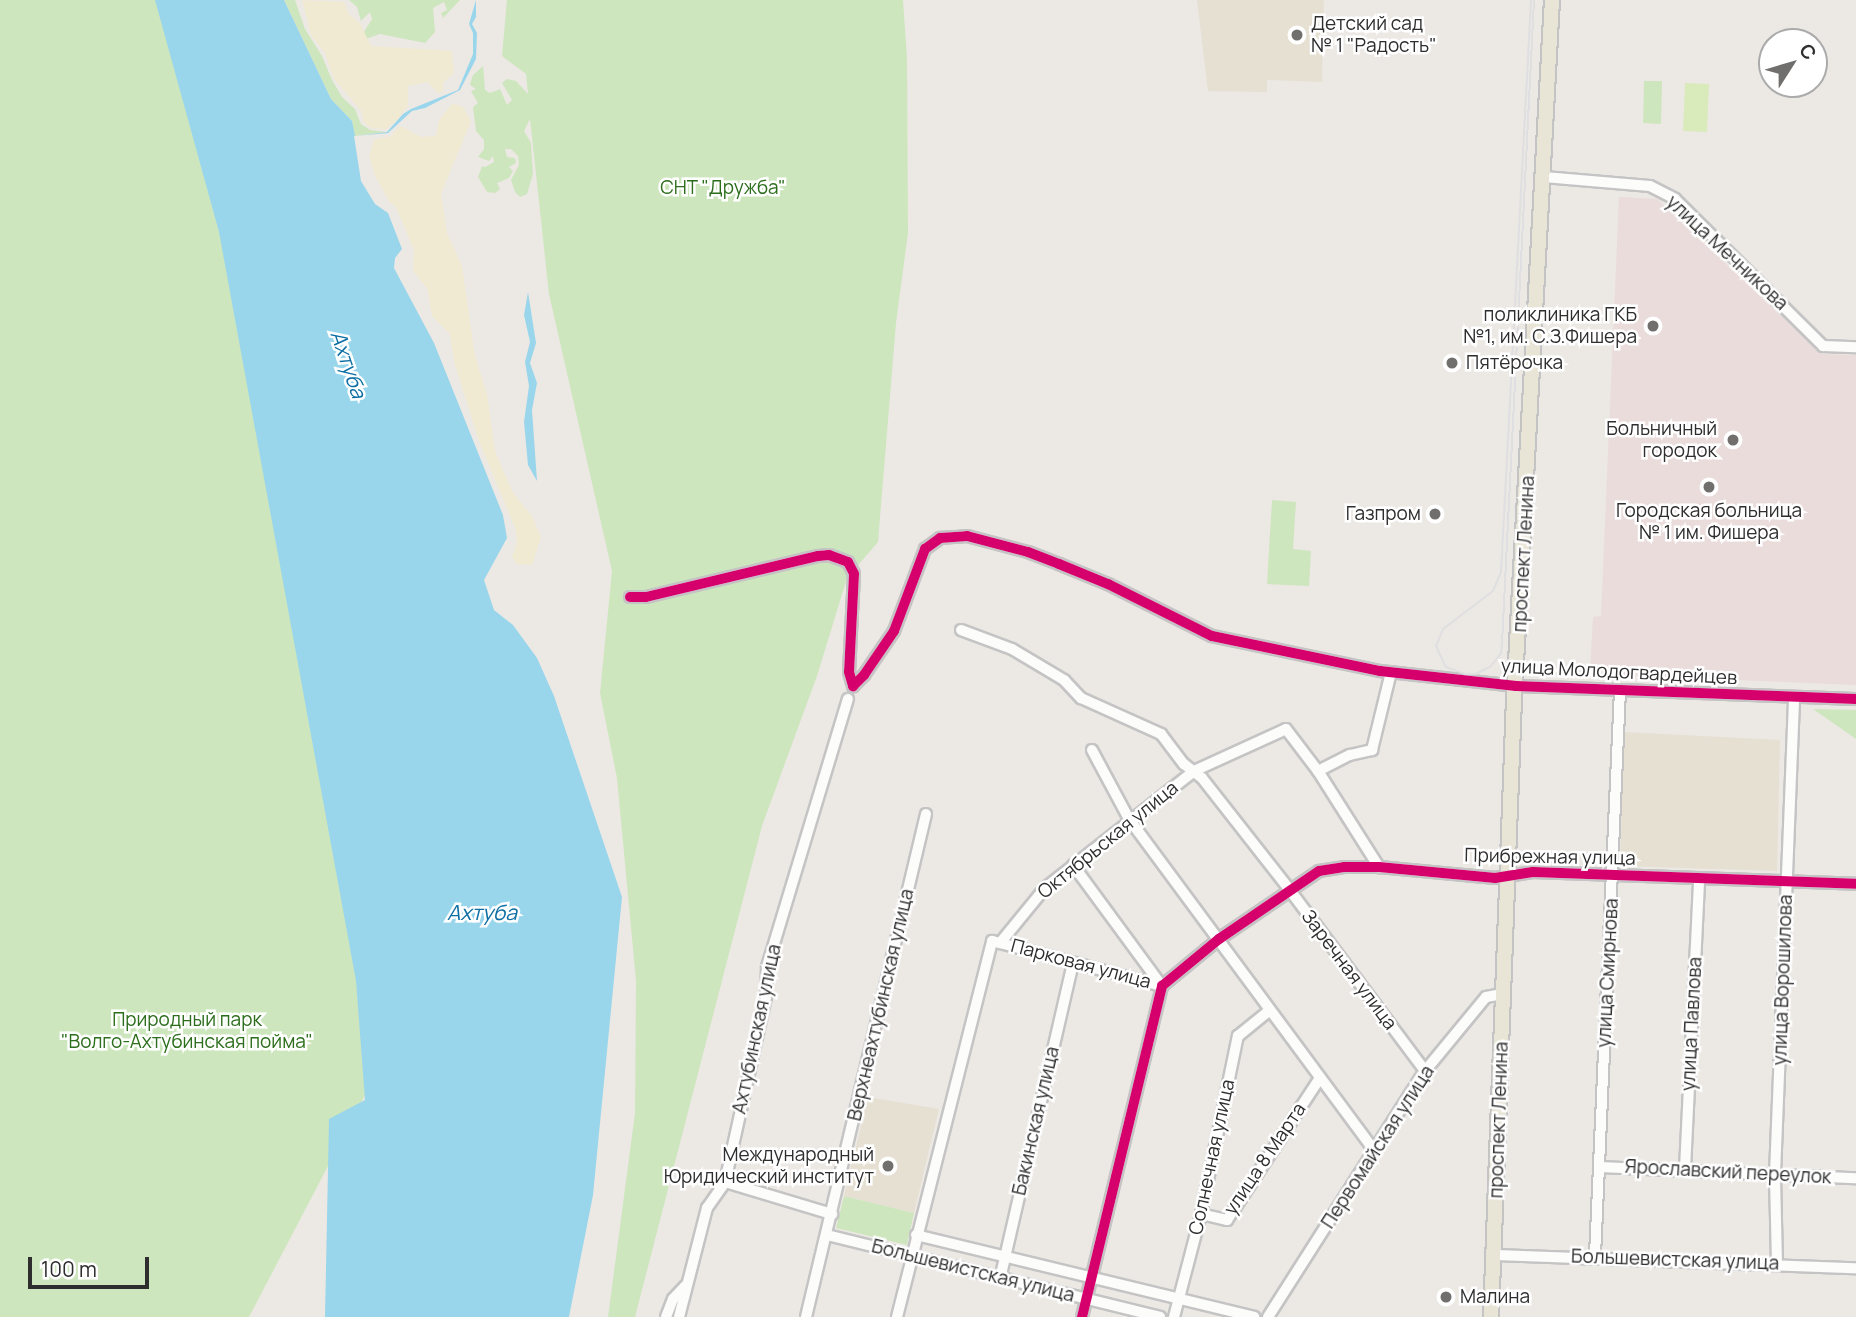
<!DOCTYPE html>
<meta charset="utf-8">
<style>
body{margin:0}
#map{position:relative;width:1856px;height:1317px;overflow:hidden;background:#ece8e4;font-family:Manrope,sans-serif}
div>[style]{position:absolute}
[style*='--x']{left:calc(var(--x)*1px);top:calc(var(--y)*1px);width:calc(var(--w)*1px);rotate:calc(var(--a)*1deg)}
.education>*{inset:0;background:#e6e0d3}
.medical>*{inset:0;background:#e9dcdb}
.green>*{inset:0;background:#cee6be}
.sand>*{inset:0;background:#f0ead3}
.pitch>*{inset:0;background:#d9eabb}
.water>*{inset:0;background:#99d6ec}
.roads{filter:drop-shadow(2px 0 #c5c4c5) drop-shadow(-2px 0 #c5c4c5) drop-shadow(0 2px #c5c4c5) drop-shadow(0 -2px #c5c4c5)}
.minor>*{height:10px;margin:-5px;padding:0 5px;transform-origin:5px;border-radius:5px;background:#fcfcfb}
.major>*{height:14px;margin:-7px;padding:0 7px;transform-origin:7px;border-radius:7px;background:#e8e4d6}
.tram>*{height:2px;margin:-1px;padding:0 1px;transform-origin:1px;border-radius:1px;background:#dfdfe1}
.cycleway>*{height:10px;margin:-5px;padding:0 5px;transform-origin:5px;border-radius:5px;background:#d6006c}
.dots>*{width:19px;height:19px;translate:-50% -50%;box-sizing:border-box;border:4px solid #fff;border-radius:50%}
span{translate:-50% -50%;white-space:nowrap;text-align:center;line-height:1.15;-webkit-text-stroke:5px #fff;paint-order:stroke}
.poi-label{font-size:19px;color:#2e2e2e}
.left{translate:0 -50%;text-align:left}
.right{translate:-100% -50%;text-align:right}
.park-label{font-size:19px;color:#2c6e1b}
.street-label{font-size:19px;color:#2e2e2e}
.water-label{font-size:21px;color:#0d6fa3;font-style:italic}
.north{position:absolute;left:1758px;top:28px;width:70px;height:70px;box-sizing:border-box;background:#fff;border:2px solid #ababab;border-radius:50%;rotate:53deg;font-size:19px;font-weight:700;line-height:28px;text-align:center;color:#2e2e2e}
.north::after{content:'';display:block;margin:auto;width:24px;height:32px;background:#706f6e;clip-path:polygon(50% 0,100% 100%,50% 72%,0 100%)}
.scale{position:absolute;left:28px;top:1257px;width:121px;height:32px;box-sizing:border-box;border:4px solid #2e2e2e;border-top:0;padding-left:9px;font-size:21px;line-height:24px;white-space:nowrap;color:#2e2e2e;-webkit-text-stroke:5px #fff;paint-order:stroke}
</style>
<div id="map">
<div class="education">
<div style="clip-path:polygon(1197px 0,1324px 0,1322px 82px,1267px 80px,1267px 92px,1208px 91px)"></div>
<div style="clip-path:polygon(1624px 732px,1780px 740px,1777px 871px,1620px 866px)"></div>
<div style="clip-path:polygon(868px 1097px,939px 1109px,914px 1213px,844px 1196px)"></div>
</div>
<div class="medical">
<div style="clip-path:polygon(1619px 197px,1657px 199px,1822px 354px,1856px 355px,1856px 685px,1590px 674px,1593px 617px,1601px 616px)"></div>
</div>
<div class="green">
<div style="clip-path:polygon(0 0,167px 0,194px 46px,383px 1061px,249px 1317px,0 1317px)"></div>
<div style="clip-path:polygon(284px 0,295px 0,305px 29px,322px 56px,332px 80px,342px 97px,355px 109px,361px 124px,370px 130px,387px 132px,354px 136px,352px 121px,331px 99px)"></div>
<div style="clip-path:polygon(349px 0,460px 0,443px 18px,441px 13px,447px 10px,444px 2px,433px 8px,435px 32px,425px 43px,380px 34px,363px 40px,361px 37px,372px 19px,370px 12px,361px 21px,357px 7px)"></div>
<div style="clip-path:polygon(507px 0,903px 0,907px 58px,908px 233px,896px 323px,878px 542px,847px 578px,817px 676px,762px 826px,635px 1317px,608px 1317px,635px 1113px,636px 981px,617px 778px,600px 693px,612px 571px,549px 294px,530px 119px,524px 131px,531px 143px,533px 174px,527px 194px,520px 197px,515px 192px,511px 180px,519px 165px,518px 156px,511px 149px,505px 149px,507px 157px,515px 158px,516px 163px,509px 167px,513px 171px,509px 178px,497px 183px,500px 189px,495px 193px,487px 192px,478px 177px,482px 166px,485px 167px,494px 162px,493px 156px,489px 161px,478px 157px,484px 149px,484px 140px,476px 131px,473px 107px,478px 103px,471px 91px,476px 89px,470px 85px,473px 75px,483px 66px,485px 90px,490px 93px,500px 89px,507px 105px,512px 100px,502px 83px,507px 79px,516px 81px,528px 94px,526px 74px,502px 56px)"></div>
<div style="clip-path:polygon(1644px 81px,1662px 81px,1661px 124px,1643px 123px)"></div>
<div style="clip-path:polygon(1272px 500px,1296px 502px,1293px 549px,1311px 551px,1309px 586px,1267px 584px)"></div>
<div style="clip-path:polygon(1813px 709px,1856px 710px,1856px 739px)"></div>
<div style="clip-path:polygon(844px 1196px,914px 1213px,907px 1245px,836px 1228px)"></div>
</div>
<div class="sand">
<div style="clip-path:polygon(302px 0,344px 2px,349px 14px,360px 23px,371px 46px,452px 51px,454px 73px,443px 83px,443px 92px,438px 93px,427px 82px,408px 86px,408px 105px,399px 118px,387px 129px,371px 128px,364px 123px,361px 111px,334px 79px,325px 53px,311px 35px)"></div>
<div style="clip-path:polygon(453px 103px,463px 107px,471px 121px,441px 194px,447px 233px,462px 266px,475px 356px,487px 394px,495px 451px,513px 493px,532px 516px,541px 537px,532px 565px,517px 564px,512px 557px,517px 543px,516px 530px,479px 441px,454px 362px,450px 334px,432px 316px,427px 288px,413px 271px,414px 250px,396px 207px,389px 201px,375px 176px,369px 156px,374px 140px,391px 136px,400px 126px,421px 137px,436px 136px,439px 120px)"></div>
</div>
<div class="pitch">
<div style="clip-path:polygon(1685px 83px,1709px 84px,1707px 132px,1683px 131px)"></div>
</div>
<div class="water">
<div style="clip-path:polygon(155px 0,284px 0,331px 99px,352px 121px,355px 136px,387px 132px,403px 114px,411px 109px,458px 90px,473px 54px,473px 33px,469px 24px,476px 0,476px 17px,472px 24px,477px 33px,476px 59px,460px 90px,425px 108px,412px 111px,388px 133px,354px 136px,361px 181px,375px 204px,388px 213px,402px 249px,395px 258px,394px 268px,434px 343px,503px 515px,507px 538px,484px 580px,494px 610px,513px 625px,537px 658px,554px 696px,622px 897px,593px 1195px,569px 1317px,325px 1317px,329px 1119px,365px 1100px,356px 981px,219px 232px)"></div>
<div style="clip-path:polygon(528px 292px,536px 343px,530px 363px,537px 383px,532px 410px,537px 481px,528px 465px,524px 422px,529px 386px,525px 362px,530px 342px,524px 315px)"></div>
</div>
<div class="roads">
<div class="minor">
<div style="--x:1544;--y:177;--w:106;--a:4.9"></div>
<div style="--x:1650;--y:186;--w:28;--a:27"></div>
<div style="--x:1675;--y:199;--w:209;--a:44.8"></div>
<div style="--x:1823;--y:346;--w:33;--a:2"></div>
<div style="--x:630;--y:597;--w:16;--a:0"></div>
<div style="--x:646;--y:597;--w:177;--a:-13.4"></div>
<div style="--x:818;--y:556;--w:11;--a:-5"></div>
<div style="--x:829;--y:555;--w:20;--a:20"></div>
<div style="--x:848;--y:562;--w:13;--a:63"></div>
<div style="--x:854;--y:574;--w:98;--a:92.9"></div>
<div style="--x:849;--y:672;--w:15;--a:74"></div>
<div style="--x:853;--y:686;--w:16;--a:-45"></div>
<div style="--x:864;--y:675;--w:53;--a:-55.7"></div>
<div style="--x:894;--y:631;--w:88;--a:-69.3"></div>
<div style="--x:925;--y:549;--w:19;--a:-36"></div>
<div style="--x:940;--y:538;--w:27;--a:-4"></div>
<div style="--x:967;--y:536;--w:63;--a:14.7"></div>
<div style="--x:1028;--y:552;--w:33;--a:21"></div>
<div style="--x:1059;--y:564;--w:53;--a:22.2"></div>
<div style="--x:1108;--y:584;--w:116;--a:26.6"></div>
<div style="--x:1212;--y:636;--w:172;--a:11.8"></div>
<div style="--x:1380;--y:671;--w:137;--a:6.3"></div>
<div style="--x:1516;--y:686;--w:340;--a:2.2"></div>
<div style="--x:961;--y:630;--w:54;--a:20.4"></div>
<div style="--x:1012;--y:649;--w:61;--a:30.8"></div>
<div style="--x:1064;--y:680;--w:25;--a:47"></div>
<div style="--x:1081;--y:698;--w:88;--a:24.2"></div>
<div style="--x:1161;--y:734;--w:38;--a:53"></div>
<div style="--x:1184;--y:764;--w:23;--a:38"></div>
<div style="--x:1202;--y:778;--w:141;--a:51.9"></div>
<div style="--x:1289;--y:889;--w:227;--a:53.2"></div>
<div style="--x:1092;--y:750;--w:78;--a:61.8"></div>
<div style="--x:1129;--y:819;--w:412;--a:53.5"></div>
<div style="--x:1318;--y:771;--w:36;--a:-27"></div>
<div style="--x:1350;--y:755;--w:23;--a:-13"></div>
<div style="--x:1372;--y:750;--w:80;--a:-76.3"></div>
<div style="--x:1073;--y:865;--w:150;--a:53.7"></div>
<div style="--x:1000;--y:943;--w:168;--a:14.9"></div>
<div style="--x:1599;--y:1167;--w:257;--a:2.5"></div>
<div style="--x:1685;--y:1169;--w:291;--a:-87.2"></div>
<div style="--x:725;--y:1182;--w:112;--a:16.7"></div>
<div style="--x:1201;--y:1214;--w:27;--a:13"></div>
<div style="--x:1227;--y:1220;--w:170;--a:-56.8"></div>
<div style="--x:827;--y:1235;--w:343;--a:13.8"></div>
<div style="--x:916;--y:1235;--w:348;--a:13.6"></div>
<div style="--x:1494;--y:1255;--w:362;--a:2.1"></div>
<div style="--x:1595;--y:1256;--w:566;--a:-87.47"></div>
<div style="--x:1777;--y:1264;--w:90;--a:-91.3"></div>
<div style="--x:1775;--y:1174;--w:477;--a:-87.7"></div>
<div style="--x:1000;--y:1279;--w:324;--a:-77"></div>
<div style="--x:666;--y:1317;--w:19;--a:-69"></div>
<div style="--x:673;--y:1299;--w:18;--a:-47"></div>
<div style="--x:679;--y:1317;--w:113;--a:-75.6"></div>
<div style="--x:707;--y:1208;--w:32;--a:-55"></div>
<div style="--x:725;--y:1182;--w:189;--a:-77.5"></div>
<div style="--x:766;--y:997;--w:30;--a:-88"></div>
<div style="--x:767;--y:967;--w:280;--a:-73.2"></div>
<div style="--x:806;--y:1317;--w:517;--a:-76.58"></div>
<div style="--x:897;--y:1317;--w:388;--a:-75.8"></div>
<div style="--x:992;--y:941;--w:8;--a:14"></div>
<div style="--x:1000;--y:943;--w:71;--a:-50.7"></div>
<div style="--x:1045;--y:888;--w:189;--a:-38.1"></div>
<div style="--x:1194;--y:771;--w:101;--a:-24.5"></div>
<div style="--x:1286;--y:729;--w:53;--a:52.7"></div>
<div style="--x:1318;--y:771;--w:114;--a:57.6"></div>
<div style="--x:1082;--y:1317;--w:341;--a:-76.4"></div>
<div style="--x:1162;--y:986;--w:74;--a:-39.5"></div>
<div style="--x:1219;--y:939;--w:121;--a:-34.2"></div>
<div style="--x:1319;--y:871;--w:25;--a:-9"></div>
<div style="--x:1344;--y:867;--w:35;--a:0"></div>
<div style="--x:1379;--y:867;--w:117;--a:5.4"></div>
<div style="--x:1495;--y:878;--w:38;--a:-9"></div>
<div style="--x:1533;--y:872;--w:323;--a:2.1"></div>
<div style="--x:1174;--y:1317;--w:106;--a:-75.3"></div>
<div style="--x:1201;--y:1214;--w:182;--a:-78.3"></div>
<div style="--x:1238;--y:1036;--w:41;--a:-39.1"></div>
<div style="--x:1268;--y:1317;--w:292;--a:-57.5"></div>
<div style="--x:1425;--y:1071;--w:96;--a:-50.5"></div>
<div style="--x:1486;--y:997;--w:17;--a:-10"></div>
</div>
<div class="major">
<div style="--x:1491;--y:1317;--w:618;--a:-87.87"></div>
<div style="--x:1514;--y:699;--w:700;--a:-86.89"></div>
</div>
</div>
<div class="tram">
<div style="--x:1531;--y:0;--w:573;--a:93"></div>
<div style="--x:1501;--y:572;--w:21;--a:113"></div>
<div style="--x:1493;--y:591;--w:63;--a:142.8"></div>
<div style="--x:1443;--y:629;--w:18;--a:112"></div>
<div style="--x:1436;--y:646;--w:23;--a:65"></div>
<div style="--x:1446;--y:667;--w:20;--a:20"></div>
<div style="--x:1465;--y:674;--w:11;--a:0"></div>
<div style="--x:1476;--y:674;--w:17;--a:-28"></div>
<div style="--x:1491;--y:666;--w:16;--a:-52"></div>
<div style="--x:1501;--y:653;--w:10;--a:-84"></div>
<div style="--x:1502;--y:643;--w:644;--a:-87.15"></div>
</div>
<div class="cycleway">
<div style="--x:630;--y:597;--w:16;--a:0"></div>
<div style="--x:646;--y:597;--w:177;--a:-13.4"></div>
<div style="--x:818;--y:556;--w:11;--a:-5"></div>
<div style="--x:829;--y:555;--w:20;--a:20"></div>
<div style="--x:848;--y:562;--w:13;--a:63"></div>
<div style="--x:854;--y:574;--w:98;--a:92.9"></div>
<div style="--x:849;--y:672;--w:15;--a:74"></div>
<div style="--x:853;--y:686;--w:16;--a:-45"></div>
<div style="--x:864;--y:675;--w:53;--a:-55.7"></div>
<div style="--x:894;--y:631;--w:88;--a:-69.3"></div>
<div style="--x:925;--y:549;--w:19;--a:-36"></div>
<div style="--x:940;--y:538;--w:27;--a:-4"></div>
<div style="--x:967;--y:536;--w:63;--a:14.7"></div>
<div style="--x:1028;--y:552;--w:33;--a:21"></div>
<div style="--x:1059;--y:564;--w:53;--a:22.2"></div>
<div style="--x:1108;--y:584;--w:116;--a:26.6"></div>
<div style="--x:1212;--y:636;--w:172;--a:11.8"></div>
<div style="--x:1380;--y:671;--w:137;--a:6.3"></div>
<div style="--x:1516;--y:686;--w:340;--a:2.2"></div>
<div style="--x:1082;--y:1317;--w:341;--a:-76.4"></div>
<div style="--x:1162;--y:986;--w:74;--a:-39.5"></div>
<div style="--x:1219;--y:939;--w:121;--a:-34.2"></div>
<div style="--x:1319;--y:871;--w:25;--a:-9"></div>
<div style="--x:1344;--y:867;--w:35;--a:0"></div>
<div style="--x:1379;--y:867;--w:117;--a:5.4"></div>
<div style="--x:1495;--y:878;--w:38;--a:-9"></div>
<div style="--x:1533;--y:872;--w:323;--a:2.1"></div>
</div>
<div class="dots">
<div style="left:1297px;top:35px;background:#706f6e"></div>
<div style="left:1653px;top:326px;background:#706f6e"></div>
<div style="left:1452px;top:363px;background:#706f6e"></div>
<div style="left:1733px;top:440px;background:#706f6e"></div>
<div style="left:1709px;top:487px;background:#706f6e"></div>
<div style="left:1435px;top:514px;background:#706f6e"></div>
<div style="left:888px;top:1166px;background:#706f6e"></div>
<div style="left:1446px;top:1297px;background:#706f6e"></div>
</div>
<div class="poi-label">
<span class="left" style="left:1311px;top:35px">Детский сад<br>№ 1 "Радость"</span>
<span class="right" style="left:1637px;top:326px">поликлиника ГКБ<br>№1, им. С.З.Фишера</span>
<span class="left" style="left:1466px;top:363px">Пятёрочка</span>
<span class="right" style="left:1717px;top:440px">Больничный<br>городок</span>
<span style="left:1709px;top:522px">Городская больница<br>№ 1 им. Фишера</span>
<span class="right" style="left:1421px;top:514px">Газпром</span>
<span class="right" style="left:874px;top:1166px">Международный<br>Юридический институт</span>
<span class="left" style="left:1460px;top:1297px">Малина</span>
</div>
<div class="park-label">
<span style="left:723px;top:188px">СНТ "Дружба"</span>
<span style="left:187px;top:1031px">Природный парк<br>"Волго-Ахтубинская пойма"</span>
</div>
<div class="street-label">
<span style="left:1727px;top:253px;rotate:43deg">улица Мечникова</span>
<span style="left:1524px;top:554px;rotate:-87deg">проспект Ленина</span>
<span style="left:1619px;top:672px;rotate:3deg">улица Молодогвардейцев</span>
<span style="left:1108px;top:840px;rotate:-39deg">Октябрьская улица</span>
<span style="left:1550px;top:857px;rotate:1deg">Прибрежная улица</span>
<span style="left:1081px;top:964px;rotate:15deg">Парковая улица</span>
<span style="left:1349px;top:970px;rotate:53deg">Заречная улица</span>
<span style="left:1608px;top:973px;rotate:-87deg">улица Смирнова</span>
<span style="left:1783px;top:980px;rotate:-88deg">улица Ворошилова</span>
<span style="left:881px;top:1005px;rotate:-77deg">Верхнеахтубинская улица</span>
<span style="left:1692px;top:1024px;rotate:-87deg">улица Павлова</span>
<span style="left:757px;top:1029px;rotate:-78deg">Ахтубинская улица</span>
<span style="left:1499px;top:1120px;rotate:-88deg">проспект Ленина</span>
<span style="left:1036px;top:1121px;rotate:-77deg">Бакинская улица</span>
<span style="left:1378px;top:1147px;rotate:-57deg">Первомайская улица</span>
<span style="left:1212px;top:1157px;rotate:-78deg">Солнечная улица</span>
<span style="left:1265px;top:1159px;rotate:-56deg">улица 8 Марта</span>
<span style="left:1728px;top:1172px;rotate:3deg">Ярославский переулок</span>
<span style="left:1675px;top:1260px;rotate:2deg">Большевистская улица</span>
<span style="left:973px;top:1271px;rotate:14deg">Большевистская улица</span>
</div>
<div class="water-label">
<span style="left:349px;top:364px;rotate:71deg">Ахтуба</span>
<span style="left:482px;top:912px">Ахтуба</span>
</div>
<div class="north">С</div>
<div class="scale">100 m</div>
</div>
